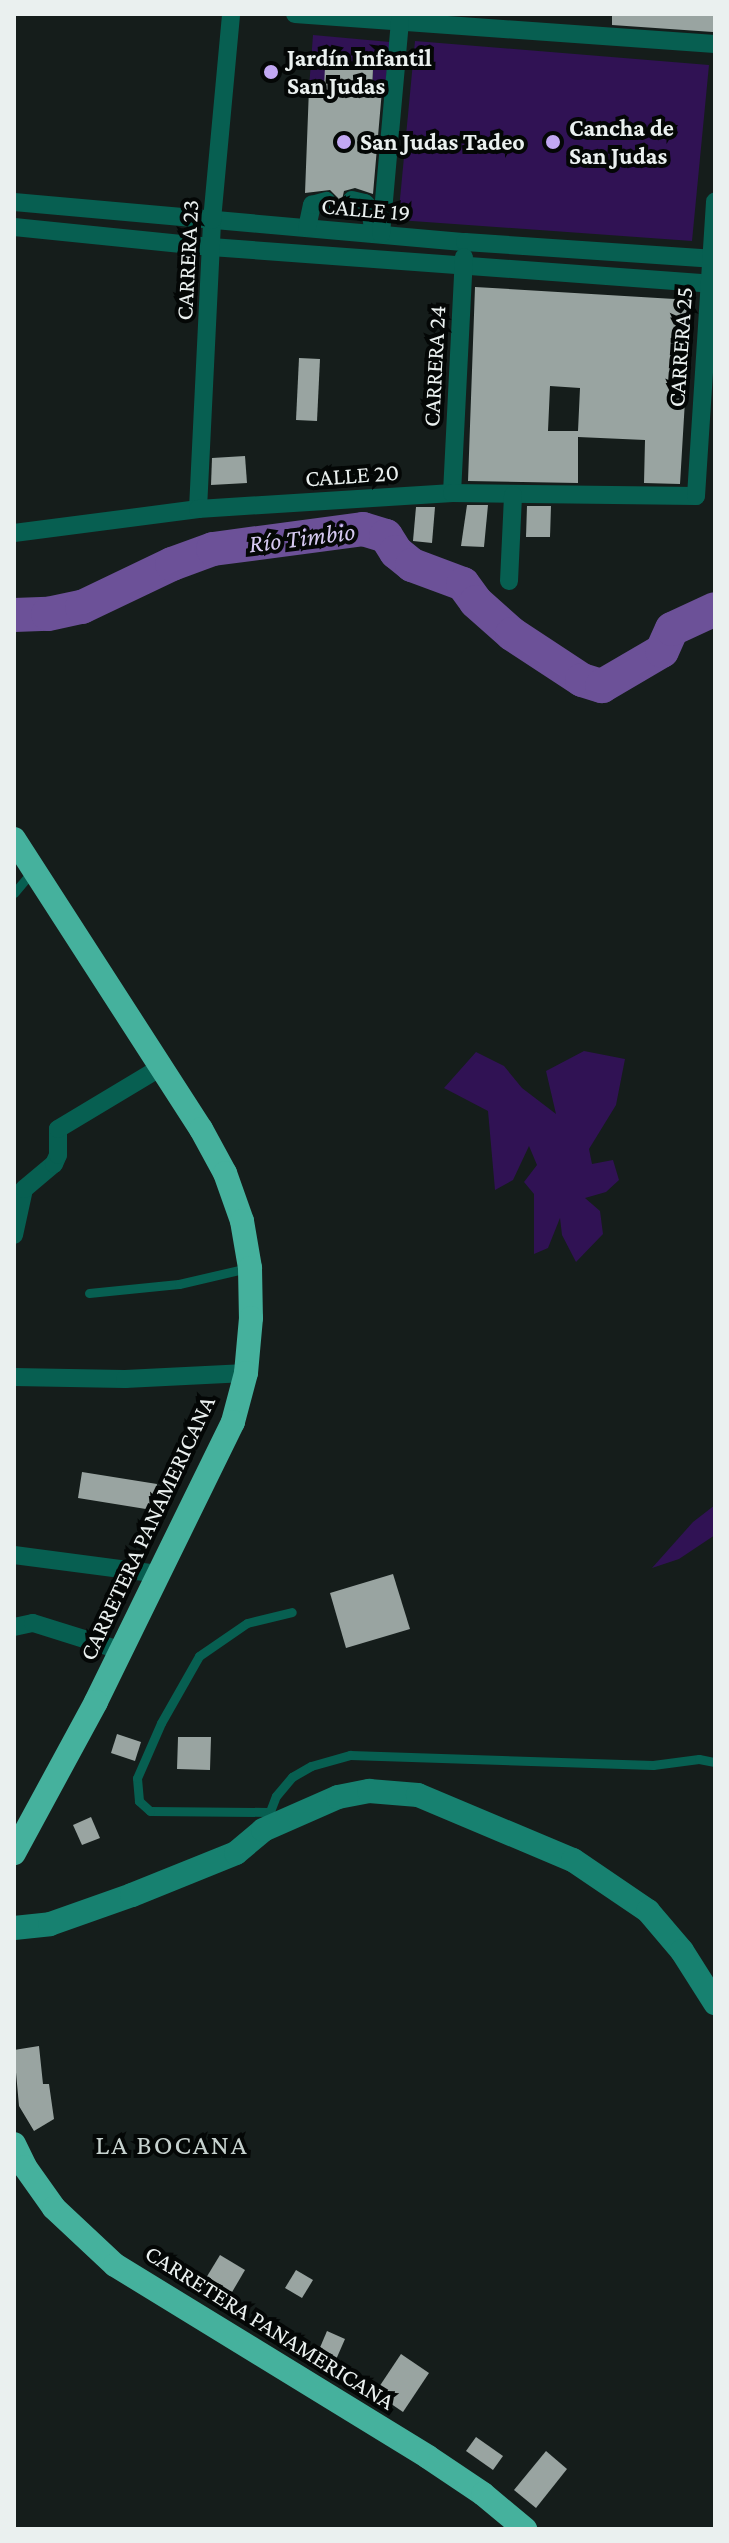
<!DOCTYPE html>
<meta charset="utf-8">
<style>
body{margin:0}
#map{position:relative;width:729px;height:2543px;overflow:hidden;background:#151d1b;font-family:"Crimson Pro",serif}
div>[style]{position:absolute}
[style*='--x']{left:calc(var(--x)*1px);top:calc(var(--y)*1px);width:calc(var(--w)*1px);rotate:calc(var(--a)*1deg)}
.green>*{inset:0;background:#301254}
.river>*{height:34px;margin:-17px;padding:0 17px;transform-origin:17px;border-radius:17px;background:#6c5198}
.building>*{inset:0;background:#99a4a1}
.lane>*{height:9px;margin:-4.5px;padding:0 4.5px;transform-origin:4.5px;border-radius:4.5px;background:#075f51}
.street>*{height:18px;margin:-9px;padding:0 9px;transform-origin:9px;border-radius:9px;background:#075f51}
.secondary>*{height:24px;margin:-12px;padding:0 12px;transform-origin:12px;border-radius:12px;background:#178170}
.highway>*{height:24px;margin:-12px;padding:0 12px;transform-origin:12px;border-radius:12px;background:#45b19d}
.dots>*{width:22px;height:22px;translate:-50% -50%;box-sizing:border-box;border:4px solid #040706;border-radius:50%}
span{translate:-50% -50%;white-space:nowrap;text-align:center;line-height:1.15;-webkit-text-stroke:8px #040706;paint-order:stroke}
.poi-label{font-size:24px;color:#eaf0ef;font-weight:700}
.left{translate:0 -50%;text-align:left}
.street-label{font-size:24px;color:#eaf0ef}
.water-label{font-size:26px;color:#d6c9f1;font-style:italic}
.quarter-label{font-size:28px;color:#c6d1ce;letter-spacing:2px}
.frame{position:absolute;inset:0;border:16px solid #eaf0ef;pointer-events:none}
</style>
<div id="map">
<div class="green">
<div style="clip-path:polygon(313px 35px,390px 42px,385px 91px,372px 90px,373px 69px,326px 67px,324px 89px,309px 88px)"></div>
<div style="clip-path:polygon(415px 41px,709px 65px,692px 241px,398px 220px)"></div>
<div style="clip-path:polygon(584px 1051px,625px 1059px,616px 1105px,589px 1149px,592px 1164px,613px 1160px,619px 1180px,606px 1192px,585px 1198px,600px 1211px,603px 1234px,576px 1262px,562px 1235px,560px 1218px,548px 1248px,534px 1254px,534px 1194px,524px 1182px,537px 1165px,529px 1146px,513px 1180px,495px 1190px,488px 1111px,444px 1088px,476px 1052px,504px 1066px,522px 1088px,556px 1114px,546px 1071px)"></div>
<div style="clip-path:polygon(715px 1505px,715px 1535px,679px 1559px,652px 1568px,693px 1522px)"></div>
</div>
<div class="river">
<div style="--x:14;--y:615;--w:34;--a:-2"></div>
<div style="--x:48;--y:614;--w:35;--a:-12"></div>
<div style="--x:82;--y:607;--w:100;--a:-25.5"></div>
<div style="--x:172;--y:564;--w:44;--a:-20.1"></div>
<div style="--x:213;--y:549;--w:151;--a:-7.6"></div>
<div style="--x:363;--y:529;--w:24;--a:17"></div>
<div style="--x:386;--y:536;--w:19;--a:58"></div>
<div style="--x:396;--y:552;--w:21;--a:39"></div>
<div style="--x:412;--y:565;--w:54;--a:20.4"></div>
<div style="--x:463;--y:584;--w:22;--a:54"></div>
<div style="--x:476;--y:602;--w:48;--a:41.6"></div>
<div style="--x:512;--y:634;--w:84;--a:33.3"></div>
<div style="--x:582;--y:680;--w:21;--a:17"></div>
<div style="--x:602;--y:686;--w:69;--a:-30.3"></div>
<div style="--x:662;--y:651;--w:24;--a:-66"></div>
<div style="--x:672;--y:629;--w:47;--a:-24.9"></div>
</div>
<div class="building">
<div style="clip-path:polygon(612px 14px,714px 14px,713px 32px,612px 25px)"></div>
<div style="clip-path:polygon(325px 66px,373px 69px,372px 90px,382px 90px,373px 194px,355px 188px,344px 191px,341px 204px,351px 213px,331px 212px,338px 198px,330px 190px,305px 193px,309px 88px,324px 89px)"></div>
<div style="clip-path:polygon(evenodd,475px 287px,691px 300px,680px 484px,644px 483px,645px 440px,578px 437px,578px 483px,468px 481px,475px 287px,550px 386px,580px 388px,578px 431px,548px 431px,550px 386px)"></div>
<div style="clip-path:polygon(299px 358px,320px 359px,317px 421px,296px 420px)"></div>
<div style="clip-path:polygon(245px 456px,247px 483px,211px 485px,212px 458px)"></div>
<div style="clip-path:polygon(467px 505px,488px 505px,484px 547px,461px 546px)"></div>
<div style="clip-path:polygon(527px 506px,551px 506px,550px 537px,526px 537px)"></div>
<div style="clip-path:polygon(416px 507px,435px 507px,432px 543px,413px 541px)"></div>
<div style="clip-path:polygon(82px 1472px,157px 1484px,152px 1510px,78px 1498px)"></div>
<div style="clip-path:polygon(393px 1574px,410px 1629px,346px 1648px,330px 1593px)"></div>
<div style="clip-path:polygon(117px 1734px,141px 1742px,135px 1761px,111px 1753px)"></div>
<div style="clip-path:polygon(178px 1737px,211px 1737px,210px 1770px,177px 1769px)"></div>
<div style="clip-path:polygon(91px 1817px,100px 1838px,82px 1845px,73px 1825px)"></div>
<div style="clip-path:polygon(39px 2046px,43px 2084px,49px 2084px,54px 2119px,34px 2131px,19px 2106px,14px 2050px)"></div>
<div style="clip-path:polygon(220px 2255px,245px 2270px,228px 2299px,203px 2283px)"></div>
<div style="clip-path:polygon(296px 2270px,313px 2280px,302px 2298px,285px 2288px)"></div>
<div style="clip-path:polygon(327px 2331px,345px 2339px,331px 2371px,313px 2364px)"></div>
<div style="clip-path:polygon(401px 2354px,429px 2373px,403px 2412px,375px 2393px)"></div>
<div style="clip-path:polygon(476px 2437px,503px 2456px,493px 2470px,466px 2451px)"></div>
<div style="clip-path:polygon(546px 2451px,567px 2469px,536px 2508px,514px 2490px)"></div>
</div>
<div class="lane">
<div style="--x:14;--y:893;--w:30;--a:-50"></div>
<div style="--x:89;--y:1293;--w:90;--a:-5.7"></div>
<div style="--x:179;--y:1284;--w:70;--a:-13.2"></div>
<div style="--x:268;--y:1812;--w:118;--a:-179.5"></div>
<div style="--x:150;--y:1811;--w:15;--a:-138"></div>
<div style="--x:139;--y:1801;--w:23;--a:-95"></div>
<div style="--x:137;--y:1778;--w:60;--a:-66.4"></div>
<div style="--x:161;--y:1723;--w:77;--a:-60.4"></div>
<div style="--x:199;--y:1656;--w:58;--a:-34.5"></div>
<div style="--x:247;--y:1623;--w:46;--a:-13.7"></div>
<div style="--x:264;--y:1827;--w:33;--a:-69"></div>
<div style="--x:276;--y:1796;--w:25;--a:-50"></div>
<div style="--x:292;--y:1777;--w:22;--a:-30"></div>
<div style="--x:311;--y:1766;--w:41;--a:-15.8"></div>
<div style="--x:350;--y:1755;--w:303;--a:1.9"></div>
<div style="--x:653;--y:1765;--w:46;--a:-7.4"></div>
<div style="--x:699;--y:1759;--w:16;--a:11"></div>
</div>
<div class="street">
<div style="--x:295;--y:14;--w:421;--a:4.1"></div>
<div style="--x:352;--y:200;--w:13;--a:13"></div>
<div style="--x:365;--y:203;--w:9;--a:49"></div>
<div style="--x:371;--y:210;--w:21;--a:85"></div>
<div style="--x:14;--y:202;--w:453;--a:5.1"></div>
<div style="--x:465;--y:242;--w:251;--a:3.9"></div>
<div style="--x:14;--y:227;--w:198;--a:5.8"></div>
<div style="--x:211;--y:247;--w:505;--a:4.2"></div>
<div style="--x:307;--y:228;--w:24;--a:-78"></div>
<div style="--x:312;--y:205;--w:15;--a:-16"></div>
<div style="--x:381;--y:234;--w:214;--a:-84.9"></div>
<div style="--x:452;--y:493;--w:236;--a:-87.1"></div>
<div style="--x:198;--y:509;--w:289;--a:-87.2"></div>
<div style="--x:212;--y:220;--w:207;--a:-84.7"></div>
<div style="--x:14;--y:533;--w:186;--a:-7.4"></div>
<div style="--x:198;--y:509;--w:255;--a:-3.6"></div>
<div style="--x:452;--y:493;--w:244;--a:0.7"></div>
<div style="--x:696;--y:496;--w:295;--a:-86.3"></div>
<div style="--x:509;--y:581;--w:86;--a:-87.3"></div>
<div style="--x:14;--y:1235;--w:47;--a:-77.7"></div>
<div style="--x:24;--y:1189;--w:39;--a:-40"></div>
<div style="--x:54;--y:1164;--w:10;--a:-66"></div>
<div style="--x:58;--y:1155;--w:26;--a:-90"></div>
<div style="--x:58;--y:1129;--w:120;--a:-31"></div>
<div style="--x:14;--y:1377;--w:111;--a:1"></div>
<div style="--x:125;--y:1379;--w:121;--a:-2.8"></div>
<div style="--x:14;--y:1555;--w:145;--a:7.5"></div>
<div style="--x:14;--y:1627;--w:19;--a:-12"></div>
<div style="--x:33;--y:1623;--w:90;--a:17.4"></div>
</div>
<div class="secondary">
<div style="--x:14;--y:1928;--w:36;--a:-6"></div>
<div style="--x:50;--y:1924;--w:87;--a:-19.5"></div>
<div style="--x:132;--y:1895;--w:112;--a:-22"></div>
<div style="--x:236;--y:1853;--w:35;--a:-40"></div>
<div style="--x:263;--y:1830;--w:82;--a:-23.7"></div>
<div style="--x:338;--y:1797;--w:32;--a:-11"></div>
<div style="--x:369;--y:1791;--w:49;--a:4.7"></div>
<div style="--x:418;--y:1795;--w:168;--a:22.8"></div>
<div style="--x:573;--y:1860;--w:91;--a:34.2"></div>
<div style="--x:648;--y:1911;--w:52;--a:49.6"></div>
<div style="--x:682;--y:1951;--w:62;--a:57.6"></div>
</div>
<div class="highway">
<div style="--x:14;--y:839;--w:345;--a:57.2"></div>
<div style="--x:201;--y:1129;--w:50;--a:61.4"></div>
<div style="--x:225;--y:1173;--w:51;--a:70.5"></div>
<div style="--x:242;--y:1221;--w:48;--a:80.3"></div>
<div style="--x:250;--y:1268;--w:50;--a:88.9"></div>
<div style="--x:251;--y:1318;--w:55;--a:95.2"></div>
<div style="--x:246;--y:1373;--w:51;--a:104.9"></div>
<div style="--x:233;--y:1422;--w:312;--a:116.1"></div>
<div style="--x:96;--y:1702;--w:172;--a:118.5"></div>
<div style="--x:14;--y:2144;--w:25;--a:64"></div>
<div style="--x:25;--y:2167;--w:50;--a:54.7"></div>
<div style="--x:54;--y:2208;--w:83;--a:43.1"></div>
<div style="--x:115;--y:2265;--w:367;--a:31.5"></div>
<div style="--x:428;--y:2457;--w:66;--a:33.9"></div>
<div style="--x:483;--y:2494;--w:55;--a:39.8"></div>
</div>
<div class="dots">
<div style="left:271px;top:72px;background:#c2a8f3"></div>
<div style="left:344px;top:142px;background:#c2a8f3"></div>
<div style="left:553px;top:142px;background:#c2a8f3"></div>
</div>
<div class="poi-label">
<span class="left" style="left:287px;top:72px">Jardín Infantil<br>San Judas</span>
<span class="left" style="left:569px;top:142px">Cancha de<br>San Judas</span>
<span class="left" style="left:360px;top:142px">San Judas Tadeo</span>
</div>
<div class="street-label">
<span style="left:366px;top:209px;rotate:5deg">CALLE 19</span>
<span style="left:187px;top:260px;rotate:-87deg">CARRERA 23</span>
<span style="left:680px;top:347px;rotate:-86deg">CARRERA 25</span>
<span style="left:434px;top:366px;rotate:-87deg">CARRERA 24</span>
<span style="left:352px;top:475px;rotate:-4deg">CALLE 20</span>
<span style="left:147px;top:1528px;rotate:-65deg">CARRETERA PANAMERICANA</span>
<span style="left:270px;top:2327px;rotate:32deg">CARRETERA PANAMERICANA</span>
</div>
<div class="water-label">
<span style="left:302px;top:538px;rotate:-7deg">Río Timbio</span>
</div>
<div class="quarter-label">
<span style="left:172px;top:2145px">LA BOCANA</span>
</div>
<div class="frame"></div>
</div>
